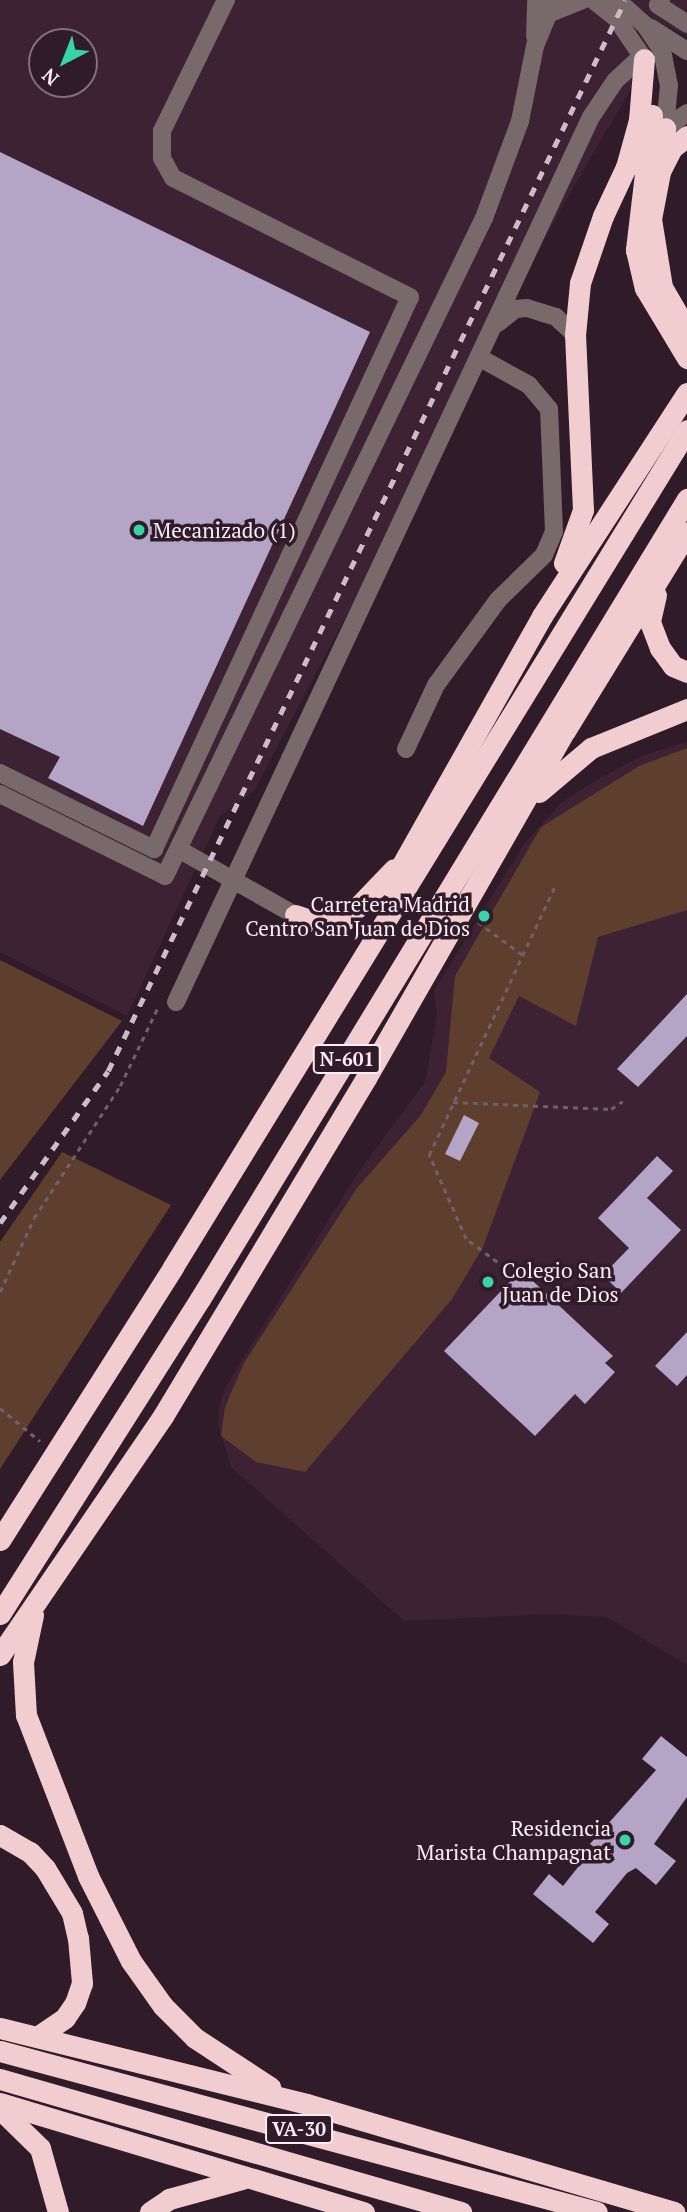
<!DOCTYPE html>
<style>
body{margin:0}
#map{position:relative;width:687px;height:2212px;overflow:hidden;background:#301b29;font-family:"PT Serif",serif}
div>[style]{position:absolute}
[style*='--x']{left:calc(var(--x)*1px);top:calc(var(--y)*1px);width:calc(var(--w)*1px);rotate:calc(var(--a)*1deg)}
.built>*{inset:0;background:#3d2234}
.forest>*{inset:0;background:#5e3f2e}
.building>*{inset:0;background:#b4a5c7}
.path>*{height:2.5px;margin-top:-1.25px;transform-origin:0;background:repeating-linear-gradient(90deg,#725f6c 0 5px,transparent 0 10px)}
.minor>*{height:18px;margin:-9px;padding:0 9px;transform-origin:9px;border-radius:9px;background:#78696a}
.highway>*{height:21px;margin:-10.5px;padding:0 10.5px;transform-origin:10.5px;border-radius:10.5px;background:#f1cdcf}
.rail>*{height:4.5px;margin-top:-2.25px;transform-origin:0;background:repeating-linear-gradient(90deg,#cdbcc7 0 9px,transparent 0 18px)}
.dots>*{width:19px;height:19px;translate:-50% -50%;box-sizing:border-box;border:4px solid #301b29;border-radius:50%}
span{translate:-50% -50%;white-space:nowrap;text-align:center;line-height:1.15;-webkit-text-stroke:7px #301b29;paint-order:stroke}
.shield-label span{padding:2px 5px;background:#301b29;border:2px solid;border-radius:5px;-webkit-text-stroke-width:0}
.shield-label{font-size:19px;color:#fcecf6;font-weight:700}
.poi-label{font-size:21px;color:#fcecf6}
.left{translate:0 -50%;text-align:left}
.right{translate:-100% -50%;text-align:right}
.north{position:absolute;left:28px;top:28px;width:70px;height:70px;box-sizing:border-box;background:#301b29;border:2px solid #826f7b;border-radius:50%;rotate:222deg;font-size:19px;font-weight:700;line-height:28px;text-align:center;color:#fcecf6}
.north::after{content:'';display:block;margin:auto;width:24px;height:32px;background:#37d4a6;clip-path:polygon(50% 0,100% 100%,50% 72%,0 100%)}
</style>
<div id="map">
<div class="built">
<div style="clip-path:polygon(evenodd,0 0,687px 0,687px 37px,668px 26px,563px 205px,254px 791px,220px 816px,127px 1016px,0 952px,0 0,42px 42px,84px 42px,84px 84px,42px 84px,42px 42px)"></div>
<div style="clip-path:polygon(687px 742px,687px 1665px,607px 1617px,549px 1614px,404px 1621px,231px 1467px,218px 1425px,219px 1408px,225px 1388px,355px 1177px,425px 1082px,437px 1014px,434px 991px,524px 844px,562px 802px,598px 779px,644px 755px)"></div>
</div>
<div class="forest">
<div style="clip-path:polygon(687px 748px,687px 910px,598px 937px,576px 1026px,519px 996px,489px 1058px,540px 1092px,483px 1247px,452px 1299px,305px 1472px,256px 1462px,221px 1436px,225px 1407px,244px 1363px,357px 1188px,421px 1115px,446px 1072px,455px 976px,541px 827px,639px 766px)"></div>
<div style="clip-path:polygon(0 960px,122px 1021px,0 1180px)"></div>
<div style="clip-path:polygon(62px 1152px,171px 1205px,0 1469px,0 1242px)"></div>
</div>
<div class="building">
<div style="clip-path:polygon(0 152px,370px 332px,143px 826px,48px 778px,60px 757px,0 729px)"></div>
<div style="clip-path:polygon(687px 994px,687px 1036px,638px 1087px,617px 1069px)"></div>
<div style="clip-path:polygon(464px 1115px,479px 1123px,460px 1161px,445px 1154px)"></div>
<div style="clip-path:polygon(657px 1156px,673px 1171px,647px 1198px,681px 1230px,621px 1293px,603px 1275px,629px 1248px,598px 1218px)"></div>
<div style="clip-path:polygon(521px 1270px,613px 1356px,605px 1363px,615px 1372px,585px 1404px,575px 1394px,535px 1436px,444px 1351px)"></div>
<div style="clip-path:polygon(687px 1332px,687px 1375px,677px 1386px,655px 1366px)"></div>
<div style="clip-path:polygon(661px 1736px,687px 1757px,687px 1797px,654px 1844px,676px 1861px,656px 1885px,636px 1868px,627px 1873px,595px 1912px,609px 1924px,593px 1943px,533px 1894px,549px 1874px,563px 1886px,594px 1847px,590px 1844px,656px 1770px,642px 1759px)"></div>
</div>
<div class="path">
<div style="--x:478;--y:922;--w:56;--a:36.3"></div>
<div style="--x:453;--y:1102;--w:158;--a:2.5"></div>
<div style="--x:611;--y:1109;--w:14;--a:-34"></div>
<div style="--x:505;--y:1268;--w:49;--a:-143.4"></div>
<div style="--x:466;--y:1239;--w:92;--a:-113.8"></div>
<div style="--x:429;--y:1155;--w:299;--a:-64.9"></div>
<div style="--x:0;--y:1292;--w:81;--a:-65.3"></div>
<div style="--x:34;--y:1218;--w:158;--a:-56.9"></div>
<div style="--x:120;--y:1086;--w:90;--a:-64.3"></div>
<div style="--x:0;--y:1408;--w:52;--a:39.5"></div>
</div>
<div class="minor">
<div style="--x:593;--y:0;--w:29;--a:38"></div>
<div style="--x:616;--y:18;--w:50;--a:55.7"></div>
<div style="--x:617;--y:0;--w:38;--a:42"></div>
<div style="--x:645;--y:25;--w:30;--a:56"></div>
<div style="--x:662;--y:50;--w:36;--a:79"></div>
<div style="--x:669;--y:85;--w:43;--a:95.3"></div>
<div style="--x:661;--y:0;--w:6;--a:121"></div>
<div style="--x:658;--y:5;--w:35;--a:33"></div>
<div style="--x:548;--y:14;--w:37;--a:-22"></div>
<div style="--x:651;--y:28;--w:43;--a:32.6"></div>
<div style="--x:535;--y:36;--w:36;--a:-88"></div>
<div style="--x:665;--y:128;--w:27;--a:-34"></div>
<div style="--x:498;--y:323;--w:22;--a:-39"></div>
<div style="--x:515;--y:309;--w:12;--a:-5"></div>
<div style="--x:527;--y:308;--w:30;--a:17"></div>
<div style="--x:556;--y:317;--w:26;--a:43"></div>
<div style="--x:406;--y:749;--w:71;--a:-64.9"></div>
<div style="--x:436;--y:685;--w:105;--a:-53.9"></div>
<div style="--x:498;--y:600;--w:64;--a:-44.4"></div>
<div style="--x:544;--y:555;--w:25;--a:-67"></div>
<div style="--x:554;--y:532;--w:123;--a:-92.3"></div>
<div style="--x:549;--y:409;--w:31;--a:-130"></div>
<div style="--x:529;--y:385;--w:56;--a:-151.1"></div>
<div style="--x:0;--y:773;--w:172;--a:26.3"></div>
<div style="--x:154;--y:849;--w:608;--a:-65.12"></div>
<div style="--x:410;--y:297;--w:265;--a:-153.3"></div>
<div style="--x:173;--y:178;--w:23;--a:-119"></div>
<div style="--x:162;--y:158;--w:27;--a:-90"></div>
<div style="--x:162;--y:131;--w:146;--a:-64"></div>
<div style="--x:0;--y:794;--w:184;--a:26.4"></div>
<div style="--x:165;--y:876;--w:731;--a:-64.14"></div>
<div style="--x:484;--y:218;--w:103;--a:-69.6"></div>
<div style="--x:520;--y:121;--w:76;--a:-78.7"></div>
<div style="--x:535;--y:46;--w:50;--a:-67.6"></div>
<div style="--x:180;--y:850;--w:132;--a:29.5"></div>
<div style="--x:176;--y:1002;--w:977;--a:-64.88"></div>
<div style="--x:591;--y:117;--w:43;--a:-56.3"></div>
<div style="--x:615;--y:81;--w:37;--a:-43"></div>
</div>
<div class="highway">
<div style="--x:652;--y:115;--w:136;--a:96.8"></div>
<div style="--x:636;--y:250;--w:39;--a:77"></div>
<div style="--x:645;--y:288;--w:82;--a:59"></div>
<div style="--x:687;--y:136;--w:19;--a:141"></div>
<div style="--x:672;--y:148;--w:27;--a:117"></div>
<div style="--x:660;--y:172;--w:48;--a:100.8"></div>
<div style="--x:651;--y:219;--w:69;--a:80.8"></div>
<div style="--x:662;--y:287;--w:50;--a:59.8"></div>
<div style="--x:661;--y:163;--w:35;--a:-83"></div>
<div style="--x:564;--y:563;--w:56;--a:-70.3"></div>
<div style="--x:583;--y:510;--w:175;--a:-92.6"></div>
<div style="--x:575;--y:335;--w:52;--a:-84.5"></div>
<div style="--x:580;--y:283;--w:71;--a:-71.1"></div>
<div style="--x:603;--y:216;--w:54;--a:-64.9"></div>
<div style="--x:626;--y:167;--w:49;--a:-74.5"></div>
<div style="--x:639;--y:120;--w:61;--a:-85.3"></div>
<div style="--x:656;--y:595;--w:28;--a:103"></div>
<div style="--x:650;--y:622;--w:28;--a:69"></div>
<div style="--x:660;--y:648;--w:22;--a:54"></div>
<div style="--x:673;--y:666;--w:15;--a:23"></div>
<div style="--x:539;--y:792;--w:68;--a:-40.2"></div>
<div style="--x:591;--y:748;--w:104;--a:-22.1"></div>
<div style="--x:390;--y:886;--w:310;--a:-60.6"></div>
<div style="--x:542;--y:616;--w:266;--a:-57"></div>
<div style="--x:295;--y:915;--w:19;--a:18"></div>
<div style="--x:313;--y:921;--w:33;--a:-3"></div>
<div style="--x:346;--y:919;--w:69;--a:-46.2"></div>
<div style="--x:0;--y:1540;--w:323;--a:-57.6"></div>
<div style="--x:173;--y:1267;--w:982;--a:-58.45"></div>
<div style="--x:0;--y:1614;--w:373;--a:-57.6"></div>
<div style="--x:200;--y:1299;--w:937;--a:-58.67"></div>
<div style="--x:33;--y:1615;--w:48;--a:102"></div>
<div style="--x:23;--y:1662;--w:53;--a:86.8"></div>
<div style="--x:26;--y:1715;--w:173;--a:68.9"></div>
<div style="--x:88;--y:1876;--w:95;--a:63.2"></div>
<div style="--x:131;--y:1961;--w:55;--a:54.6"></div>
<div style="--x:163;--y:2006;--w:45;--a:45"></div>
<div style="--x:195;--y:2038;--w:90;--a:33.2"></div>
<div style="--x:0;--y:1655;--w:289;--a:-55.7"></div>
<div style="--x:163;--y:1416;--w:394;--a:-59"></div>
<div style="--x:366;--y:1078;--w:400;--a:-60.2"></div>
<div style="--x:565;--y:731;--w:233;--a:-58.4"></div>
<div style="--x:0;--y:1835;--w:34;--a:30"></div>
<div style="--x:30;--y:1852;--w:22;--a:47"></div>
<div style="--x:45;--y:1868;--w:52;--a:59"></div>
<div style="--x:72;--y:1913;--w:26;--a:77"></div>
<div style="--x:78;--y:1938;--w:45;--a:84.9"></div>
<div style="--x:82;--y:1983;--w:21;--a:109"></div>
<div style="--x:75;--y:2003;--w:18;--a:124"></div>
<div style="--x:65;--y:2018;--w:32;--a:146"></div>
<div style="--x:0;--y:2028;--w:316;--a:13.9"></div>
<div style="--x:307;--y:2104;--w:383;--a:16.4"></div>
<div style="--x:0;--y:2051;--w:618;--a:15.09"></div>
<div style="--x:0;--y:2079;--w:480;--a:16.1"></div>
<div style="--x:0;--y:2103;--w:380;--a:16.7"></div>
<div style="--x:0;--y:2109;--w:56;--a:44.3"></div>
<div style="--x:40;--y:2148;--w:66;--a:74.3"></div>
<div style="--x:150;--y:2212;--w:23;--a:-34"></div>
<div style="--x:169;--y:2199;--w:76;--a:-15.3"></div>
</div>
<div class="rail">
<div style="--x:0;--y:1223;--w:186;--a:-54.6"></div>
<div style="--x:108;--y:1071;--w:1189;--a:-64.23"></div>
</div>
<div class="dots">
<div style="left:139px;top:530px;background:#37d4a6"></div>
<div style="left:484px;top:916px;background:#37d4a6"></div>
<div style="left:488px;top:1282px;background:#37d4a6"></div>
<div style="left:625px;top:1840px;background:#37d4a6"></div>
</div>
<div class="shield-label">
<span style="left:347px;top:1059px">N-601</span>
<span style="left:299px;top:2129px">VA-30</span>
</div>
<div class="poi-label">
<span class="left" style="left:153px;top:530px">Mecanizado (1)</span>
<span class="right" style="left:470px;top:916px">Carretera Madrid<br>Centro San Juan de Dios</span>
<span class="left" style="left:502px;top:1282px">Colegio San<br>Juan de Dios</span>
<span class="right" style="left:611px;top:1840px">Residencia<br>Marista Champagnat</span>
</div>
<div class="north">N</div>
</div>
